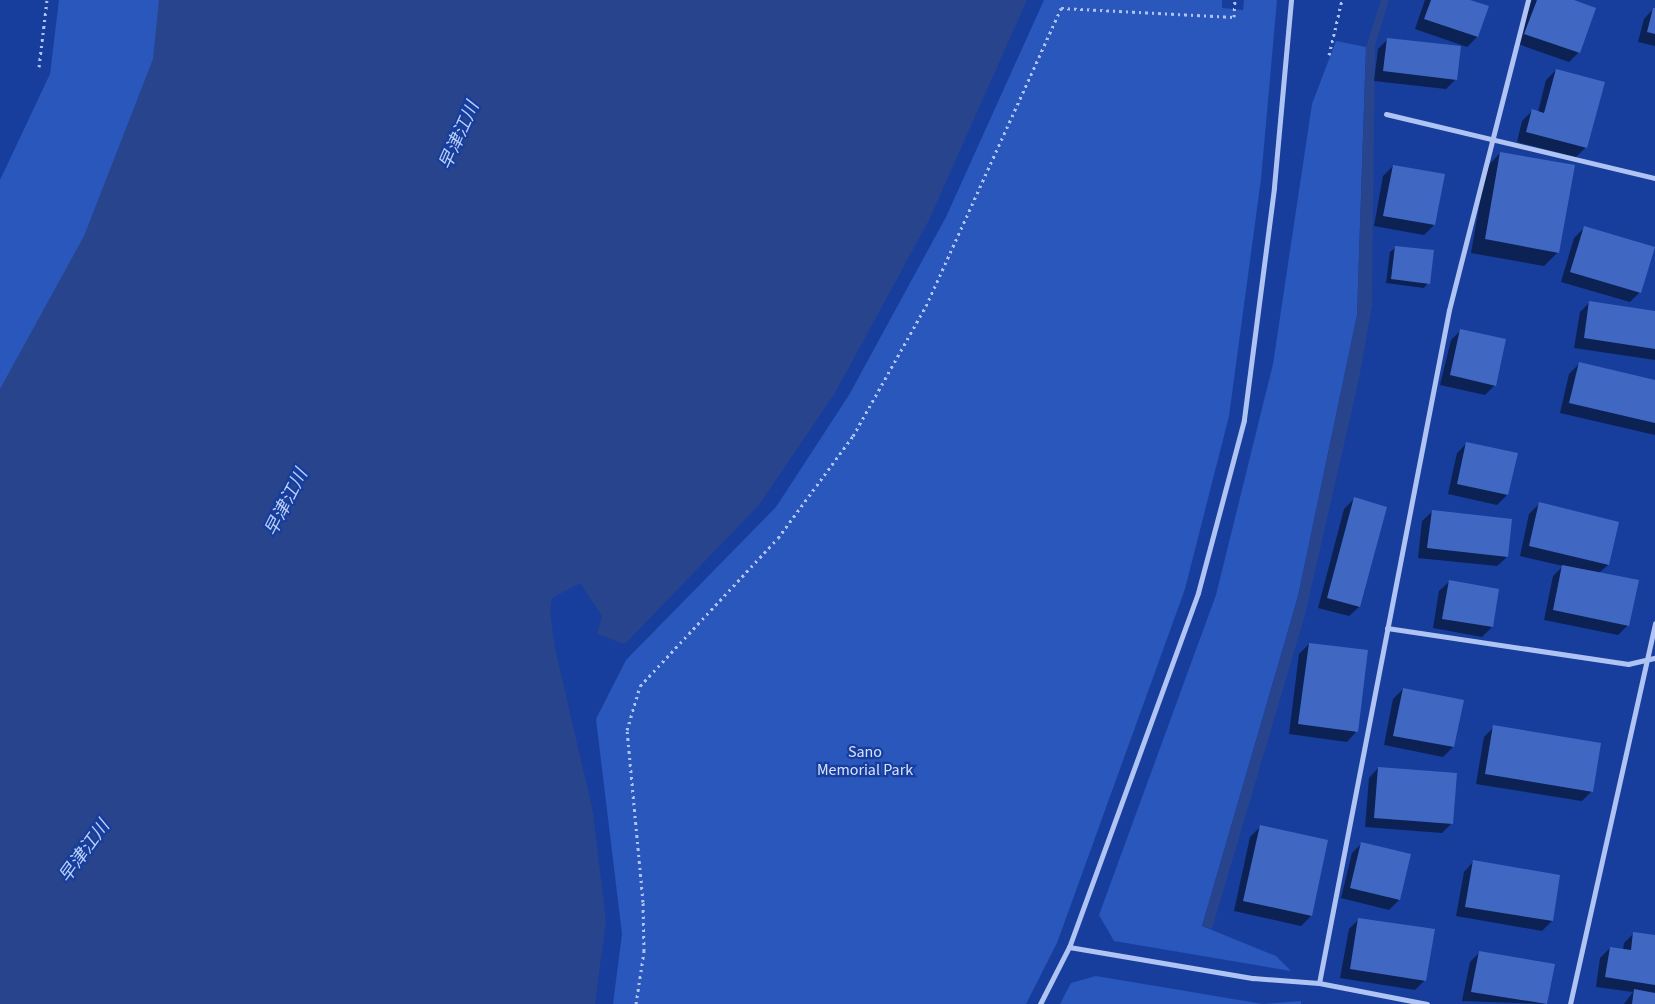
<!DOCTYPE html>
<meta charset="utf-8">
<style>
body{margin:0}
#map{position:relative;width:1655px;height:1004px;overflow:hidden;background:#173e9d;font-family:"Source Sans 3","Noto Sans JP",sans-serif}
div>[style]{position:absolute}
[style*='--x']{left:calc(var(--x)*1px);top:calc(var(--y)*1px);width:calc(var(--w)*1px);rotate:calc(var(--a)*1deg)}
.green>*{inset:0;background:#2a57bb}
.water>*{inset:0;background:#27448c}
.shadow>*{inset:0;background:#0007}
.building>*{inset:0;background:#4068c3}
.path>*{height:3px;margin-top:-1.5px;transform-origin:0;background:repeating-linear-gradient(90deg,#afc4f3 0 2.5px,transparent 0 6.5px)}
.street>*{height:5px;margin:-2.5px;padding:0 2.5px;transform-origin:2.5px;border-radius:2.5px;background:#afc4f3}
span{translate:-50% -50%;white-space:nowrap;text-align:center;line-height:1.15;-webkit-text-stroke:4.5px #173e9d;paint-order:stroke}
.park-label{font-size:16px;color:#d7e2fd}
.water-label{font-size:18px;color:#bbcff9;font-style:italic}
</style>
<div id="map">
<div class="green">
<div style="clip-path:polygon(59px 0,217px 0,0 538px,0 180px,50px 74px)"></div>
<div style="clip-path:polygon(1044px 0,1222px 0,1222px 8px,1243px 10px,1244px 0,1277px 0,1261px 179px,1229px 416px,1185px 589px,1057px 943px,1026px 1004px,613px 1004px,622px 934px,596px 719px,626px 660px,776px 507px,849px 395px,946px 217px)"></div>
<div style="clip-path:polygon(1336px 41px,1366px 47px,1357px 315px,1298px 596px,1202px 926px,1276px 956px,1291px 971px,1114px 941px,1099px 915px,1216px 595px,1273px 364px,1312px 104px)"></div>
<div style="clip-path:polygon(1096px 976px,1263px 1004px,1301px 1001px,1301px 1004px,1060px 1004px,1071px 983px)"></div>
</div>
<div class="water">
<div style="clip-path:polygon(159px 0,1027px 0,929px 220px,835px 393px,759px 505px,625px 644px,597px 634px,602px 616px,580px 583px,552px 598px,550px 611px,555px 648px,593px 812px,606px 921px,595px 1004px,0 1004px,0 389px,84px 236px,153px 59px)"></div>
<div style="clip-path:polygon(1381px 0,1389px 0,1375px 46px,1372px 306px,1359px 379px,1305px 615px,1212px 929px,1202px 926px,1298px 597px,1357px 315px,1366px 47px)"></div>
</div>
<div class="shadow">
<div style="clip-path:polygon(1425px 0,1467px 0,1487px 7px,1477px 37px,1467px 47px,1415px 29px)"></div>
<div style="clip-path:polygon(1532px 0,1571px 0,1595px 9px,1578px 53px,1569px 62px,1515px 43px)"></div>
<div style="clip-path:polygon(1653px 9px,1655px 10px,1655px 46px,1638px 42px,1644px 19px)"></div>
<div style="clip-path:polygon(1388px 39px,1456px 79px,1446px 89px,1374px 81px,1378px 49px)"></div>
<div style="clip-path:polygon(1556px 70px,1586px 147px,1576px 157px,1517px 142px,1522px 121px,1532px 111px,1538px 112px,1546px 80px)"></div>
<div style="clip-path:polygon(1500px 153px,1558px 252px,1544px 266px,1471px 253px,1486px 168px)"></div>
<div style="clip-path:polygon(1393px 166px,1434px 225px,1424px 235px,1374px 226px,1383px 176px)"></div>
<div style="clip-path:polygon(1584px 228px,1640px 292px,1630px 302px,1561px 282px,1574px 238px)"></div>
<div style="clip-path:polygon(1395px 248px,1428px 283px,1424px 288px,1386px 283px,1390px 252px)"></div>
<div style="clip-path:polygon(1590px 302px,1655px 312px,1655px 360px,1574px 348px,1580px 312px)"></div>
<div style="clip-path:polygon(1461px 330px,1495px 385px,1485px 395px,1440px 385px,1451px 340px)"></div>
<div style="clip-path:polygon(1579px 364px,1655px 381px,1655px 435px,1560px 413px,1569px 374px)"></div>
<div style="clip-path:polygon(1467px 443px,1516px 454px,1507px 495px,1497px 505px,1448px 494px,1457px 453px)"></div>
<div style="clip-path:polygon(1354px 499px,1359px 607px,1349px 616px,1318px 608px,1344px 509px)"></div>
<div style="clip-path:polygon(1539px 504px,1618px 523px,1608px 565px,1599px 573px,1628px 625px,1618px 635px,1544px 620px,1553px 576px,1563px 566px,1520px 556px,1529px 514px)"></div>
<div style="clip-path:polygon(1432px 512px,1507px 557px,1497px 566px,1418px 558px,1422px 521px)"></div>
<div style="clip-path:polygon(1449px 582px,1492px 627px,1482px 637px,1433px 628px,1439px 591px)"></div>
<div style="clip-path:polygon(1309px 644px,1356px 732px,1347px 742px,1289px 734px,1299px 654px)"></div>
<div style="clip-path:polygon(1403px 689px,1453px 747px,1443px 757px,1384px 745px,1393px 699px)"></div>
<div style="clip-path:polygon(1494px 727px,1592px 791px,1582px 801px,1476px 784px,1484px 737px)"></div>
<div style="clip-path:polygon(1378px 768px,1452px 823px,1442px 833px,1365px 827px,1369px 778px)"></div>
<div style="clip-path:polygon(1260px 827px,1311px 916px,1301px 926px,1234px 911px,1250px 837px)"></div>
<div style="clip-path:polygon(1362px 843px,1410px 854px,1399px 900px,1389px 910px,1341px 898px,1352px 853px)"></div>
<div style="clip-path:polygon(1473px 862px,1552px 921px,1542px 931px,1456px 916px,1464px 872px)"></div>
<div style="clip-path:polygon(1359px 919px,1425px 980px,1415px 990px,1340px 978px,1349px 929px)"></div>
<div style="clip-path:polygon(1634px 933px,1655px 936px,1655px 1004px,1624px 1004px,1633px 992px,1596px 987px,1600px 958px,1610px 948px,1623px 950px,1624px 943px)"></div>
<div style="clip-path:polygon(1480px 952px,1553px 965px,1546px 1004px,1462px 1001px,1470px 962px)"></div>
</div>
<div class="building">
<div style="clip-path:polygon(1431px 0,1470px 0,1489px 6px,1478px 37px,1424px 19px)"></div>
<div style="clip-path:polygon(1537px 0,1574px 0,1596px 8px,1580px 53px,1524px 34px)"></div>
<div style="clip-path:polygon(1653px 8px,1655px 8px,1655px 34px,1647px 32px)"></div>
<div style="clip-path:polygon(1387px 38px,1461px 46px,1457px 80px,1383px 71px)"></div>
<div style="clip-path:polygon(1556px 69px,1605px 82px,1587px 148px,1526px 132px,1532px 109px,1544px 113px)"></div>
<div style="clip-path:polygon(1500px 152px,1575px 165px,1559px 253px,1485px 239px)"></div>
<div style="clip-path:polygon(1393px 165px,1445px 174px,1435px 225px,1383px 216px)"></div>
<div style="clip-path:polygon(1584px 226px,1655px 247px,1641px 293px,1570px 272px)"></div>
<div style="clip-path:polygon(1395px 246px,1434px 250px,1430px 284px,1391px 279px)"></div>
<div style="clip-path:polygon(1589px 301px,1655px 311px,1655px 349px,1584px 338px)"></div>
<div style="clip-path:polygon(1460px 329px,1506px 339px,1496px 386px,1450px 375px)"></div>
<div style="clip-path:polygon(1579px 362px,1655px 380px,1655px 423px,1569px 403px)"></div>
<div style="clip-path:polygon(1466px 442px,1518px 453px,1508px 495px,1457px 484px)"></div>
<div style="clip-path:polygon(1354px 497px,1387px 507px,1360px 607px,1327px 598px)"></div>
<div style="clip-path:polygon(1539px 502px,1619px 522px,1609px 565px,1529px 546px)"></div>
<div style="clip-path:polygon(1432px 510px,1512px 519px,1508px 557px,1427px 548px)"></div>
<div style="clip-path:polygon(1562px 565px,1639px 580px,1629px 626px,1553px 610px)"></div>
<div style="clip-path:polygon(1449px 580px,1499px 589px,1493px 627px,1442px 619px)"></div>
<div style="clip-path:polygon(1309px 643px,1368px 650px,1358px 732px,1298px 724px)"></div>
<div style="clip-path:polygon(1403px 688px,1464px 700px,1454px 747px,1393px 736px)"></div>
<div style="clip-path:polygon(1493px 725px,1601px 743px,1593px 792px,1485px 774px)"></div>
<div style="clip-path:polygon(1378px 767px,1457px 773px,1453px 824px,1374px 818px)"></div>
<div style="clip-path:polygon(1260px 825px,1328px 840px,1312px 916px,1243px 901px)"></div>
<div style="clip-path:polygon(1361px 842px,1411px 854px,1400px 900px,1350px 888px)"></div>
<div style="clip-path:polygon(1473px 860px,1560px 875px,1553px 921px,1465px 907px)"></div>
<div style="clip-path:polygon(1358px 918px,1435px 929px,1426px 981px,1350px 969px)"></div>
<div style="clip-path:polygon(1633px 932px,1655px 935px,1655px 985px,1605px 977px,1610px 947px,1631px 950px)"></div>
<div style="clip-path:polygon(1479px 951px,1555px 964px,1547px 1004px,1471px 992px)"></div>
<div style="clip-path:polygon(1634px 989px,1655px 993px,1655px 1004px,1632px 1004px)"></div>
</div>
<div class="path">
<div style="--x:1329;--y:55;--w:57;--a:-76.7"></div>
<div style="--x:39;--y:67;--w:67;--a:-83.2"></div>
<div style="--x:636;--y:1004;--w:54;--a:-81.4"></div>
<div style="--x:644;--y:951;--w:49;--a:-91.2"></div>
<div style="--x:643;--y:902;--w:173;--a:-95.3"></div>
<div style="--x:627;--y:730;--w:46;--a:-73.5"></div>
<div style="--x:640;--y:686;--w:202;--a:-47"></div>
<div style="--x:778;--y:538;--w:127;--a:-53.7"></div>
<div style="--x:853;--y:436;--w:149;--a:-60.7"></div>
<div style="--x:926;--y:306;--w:327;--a:-65.6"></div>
<div style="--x:1061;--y:8;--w:173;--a:3"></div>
<div style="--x:1234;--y:17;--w:17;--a:-87"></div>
</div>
<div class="street">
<div style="--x:1291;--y:0;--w:189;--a:95.2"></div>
<div style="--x:1274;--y:188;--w:234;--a:97.4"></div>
<div style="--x:1244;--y:420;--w:179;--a:104.9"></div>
<div style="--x:1198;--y:593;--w:377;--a:110"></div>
<div style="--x:1069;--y:947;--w:187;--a:9.6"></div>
<div style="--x:1253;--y:978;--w:66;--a:4.3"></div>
<div style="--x:1319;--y:983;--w:110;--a:11"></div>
<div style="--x:1386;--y:114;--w:277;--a:13.4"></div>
<div style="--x:1387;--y:628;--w:244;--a:8.5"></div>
<div style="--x:1628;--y:664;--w:28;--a:-13"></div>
<div style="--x:1319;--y:983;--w:685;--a:-79.07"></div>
<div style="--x:1449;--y:310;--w:320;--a:-75.7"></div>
<div style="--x:1040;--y:1004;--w:64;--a:-63"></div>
<div style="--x:1570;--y:1004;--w:390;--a:-77.4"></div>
</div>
<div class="park-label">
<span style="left:865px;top:761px">Sano<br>Memorial Park</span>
</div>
<div class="water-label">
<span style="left:460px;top:136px;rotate:-66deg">早津江川</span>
<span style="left:287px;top:503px;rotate:-63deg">早津江川</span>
<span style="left:85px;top:852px;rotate:-54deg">早津江川</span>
</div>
</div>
